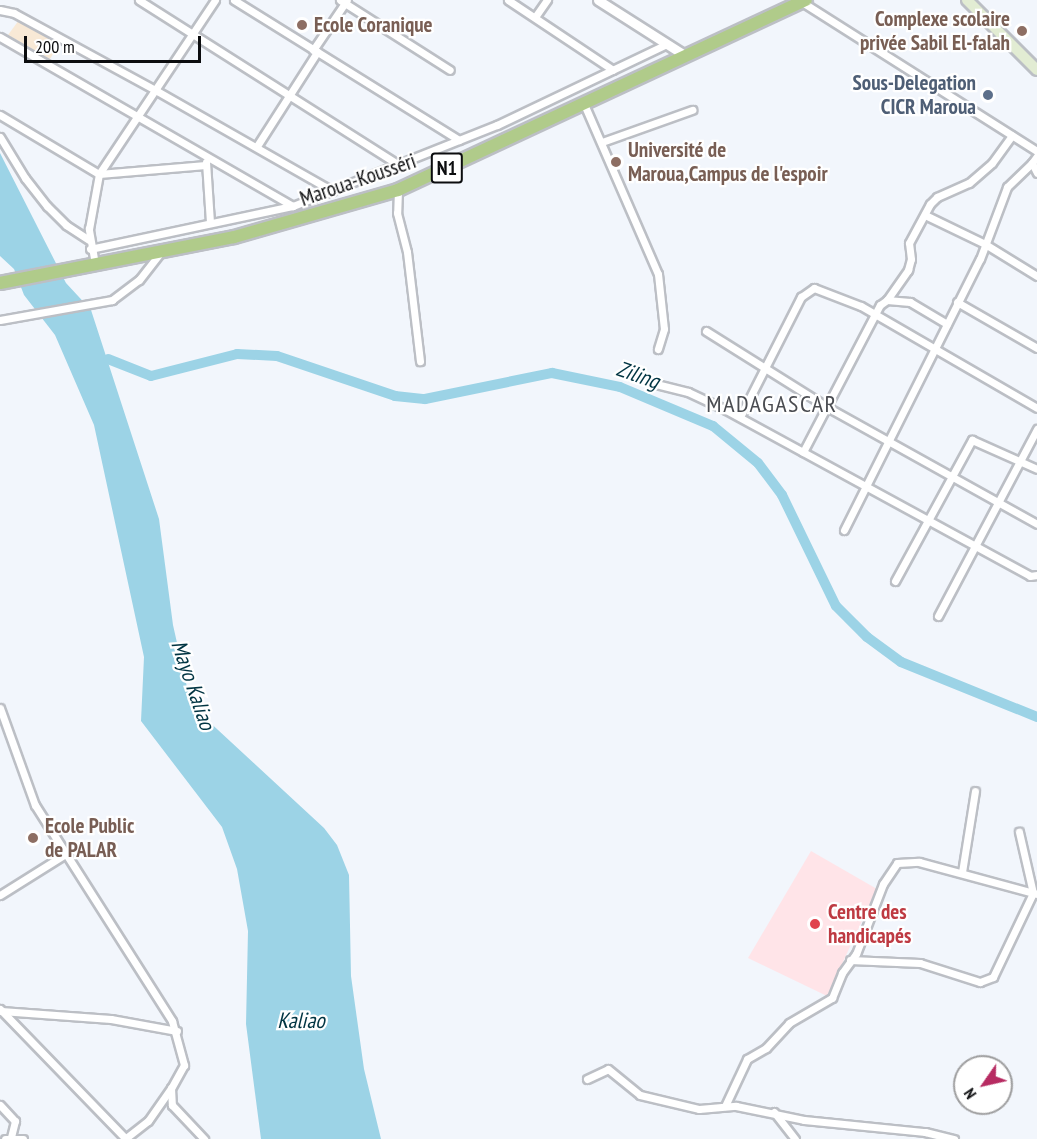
<!DOCTYPE html>
<meta charset="utf-8">
<style>
body{margin:0}
#map{position:relative;width:1037px;height:1139px;overflow:hidden;background:#f2f6fc;font-family:"PT Sans Narrow",sans-serif}
div>[style]{position:absolute}
[style*='--x']{left:calc(var(--x)*1px);top:calc(var(--y)*1px);width:calc(var(--w)*1px);rotate:calc(var(--a)*1deg)}
.commercial>*{inset:0;background:#f8e9d6}
.medical>*{inset:0;background:#ffe4e8}
.water>*{inset:0;background:#9cd3e6}
.river>*{height:10px;margin:-5px;padding:0 5px;transform-origin:5px;border-radius:5px;background:#9cd3e6}
.roads{filter:drop-shadow(2px 0 #bcbfc5) drop-shadow(-2px 0 #bcbfc5) drop-shadow(0 2px #bcbfc5) drop-shadow(0 -2px #bcbfc5)}
.minor>*{height:7px;margin:-3.5px;padding:0 3.5px;transform-origin:3.5px;border-radius:3.5px;background:#fff}
.tertiary>*{height:9px;margin:-4.5px;padding:0 4.5px;transform-origin:4.5px;border-radius:4.5px;background:#fff}
.secondary>*{height:10px;margin:-5px;padding:0 5px;transform-origin:5px;border-radius:5px;background:#e2ecd3}
.trunk>*{height:12px;margin:-6px;padding:0 6px;transform-origin:6px;border-radius:6px;background:#b0cb8a}
.dots>*{width:16px;height:16px;translate:-50% -50%;box-sizing:border-box;border:3px solid #fff;border-radius:50%}
span{translate:-50% -50%;white-space:nowrap;text-align:center;line-height:1.15;-webkit-text-stroke:4.5px #fff;paint-order:stroke}
.shield-label span{padding:2px 4px;background:#fff;border:2px solid;border-radius:4px;-webkit-text-stroke-width:0}
.shield-label{font-size:20px;color:#0c0d0f;font-weight:700}
.education-label{font-size:21px;color:#785e54;font-weight:700}
.right{translate:-100% -50%;text-align:right}
.left{translate:0 -50%;text-align:left}
.service-label{font-size:21px;color:#4e5e75;font-weight:700}
.street-label{font-size:21px;color:#0c0d0f}
.health-label{font-size:21px;color:#be3a42;font-weight:700}
.water-label{font-size:22px;color:#003442;font-style:italic}
.quarter-label{font-size:24px;color:#4a4c51;letter-spacing:1.5px}
.north{position:absolute;left:953px;top:1055px;width:60px;height:60px;box-sizing:border-box;background:#fff;border:2px solid #9e9e9f;border-radius:50%;rotate:236deg;font-size:16px;font-weight:700;line-height:24px;text-align:center;color:#0c0d0f}
.north::after{content:'';display:block;margin:auto;width:21px;height:27px;background:#b72b62;clip-path:polygon(50% 0,100% 100%,50% 72%,0 100%)}
.scale{position:absolute;left:24px;top:36px;width:177px;height:27px;box-sizing:border-box;border:3px solid #0c0d0f;border-top:0;padding-left:8px;font-size:18px;line-height:21px;white-space:nowrap;color:#0c0d0f;-webkit-text-stroke:4px #fff;paint-order:stroke}
</style>
<div id="map">
<div class="commercial">
<div style="clip-path:polygon(19px 20px,61px 41px,50px 59px,8px 35px)"></div>
</div>
<div class="medical">
<div style="clip-path:polygon(811px 851px,877px 889px,827px 996px,748px 958px)"></div>
</div>
<div class="water">
<div style="clip-path:polygon(0 153px,66px 283px,91px 310px,159px 519px,173px 625px,191px 705px,324px 828px,337px 845px,349px 875px,351px 976px,364px 1069px,381px 1139px,261px 1139px,246px 1024px,248px 931px,237px 869px,222px 827px,141px 721px,144px 657px,94px 425px,55px 335px,24px 295px,14px 269px,0 256px)"></div>
</div>
<div class="river">
<div style="--x:108;--y:359;--w:46;--a:21.6"></div>
<div style="--x:151;--y:376;--w:89;--a:-14.3"></div>
<div style="--x:237;--y:354;--w:40;--a:2.9"></div>
<div style="--x:277;--y:356;--w:125;--a:18.7"></div>
<div style="--x:395;--y:396;--w:30;--a:6"></div>
<div style="--x:425;--y:399;--w:130;--a:-11.6"></div>
<div style="--x:552;--y:373;--w:69;--a:11.6"></div>
<div style="--x:620;--y:387;--w:101;--a:22.8"></div>
<div style="--x:713;--y:426;--w:58;--a:39.4"></div>
<div style="--x:758;--y:463;--w:40;--a:53"></div>
<div style="--x:782;--y:495;--w:123;--a:64.1"></div>
<div style="--x:836;--y:606;--w:44;--a:45"></div>
<div style="--x:867;--y:637;--w:42;--a:36.3"></div>
<div style="--x:901;--y:662;--w:147;--a:22"></div>
</div>
<div class="roads">
<div class="minor">
<div style="--x:139;--y:0;--w:306;--a:32.4"></div>
<div style="--x:234;--y:0;--w:265;--a:31.9"></div>
<div style="--x:340;--y:0;--w:130;--a:32.5"></div>
<div style="--x:508;--y:0;--w:126;--a:33.7"></div>
<div style="--x:802;--y:2;--w:278;--a:32.4"></div>
<div style="--x:0;--y:10;--w:14;--a:12"></div>
<div style="--x:14;--y:13;--w:163;--a:28.6"></div>
<div style="--x:157;--y:91;--w:202;--a:29.7"></div>
<div style="--x:535;--y:17;--w:21;--a:-55"></div>
<div style="--x:0;--y:37;--w:338;--a:30"></div>
<div style="--x:313;--y:50;--w:60;--a:-55.8"></div>
<div style="--x:584;--y:104;--w:185;--a:66.5"></div>
<div style="--x:658;--y:274;--w:55;--a:83.8"></div>
<div style="--x:664;--y:329;--w:21;--a:107"></div>
<div style="--x:0;--y:115;--w:115;--a:30.8"></div>
<div style="--x:99;--y:174;--w:107;--a:-4.8"></div>
<div style="--x:0;--y:137;--w:48;--a:58.6"></div>
<div style="--x:25;--y:178;--w:36;--a:52"></div>
<div style="--x:47;--y:206;--w:27;--a:45"></div>
<div style="--x:66;--y:225;--w:27;--a:33"></div>
<div style="--x:602;--y:142;--w:96;--a:-19.6"></div>
<div style="--x:257;--y:146;--w:112;--a:-57.4"></div>
<div style="--x:1037;--y:156;--w:9;--a:126"></div>
<div style="--x:1032;--y:163;--w:11;--a:63"></div>
<div style="--x:206;--y:162;--w:60;--a:86.2"></div>
<div style="--x:398;--y:190;--w:23;--a:92"></div>
<div style="--x:397;--y:213;--w:40;--a:75.6"></div>
<div style="--x:407;--y:252;--w:110;--a:83.2"></div>
<div style="--x:925;--y:215;--w:67;--a:25.8"></div>
<div style="--x:985;--y:244;--w:61;--a:31.6"></div>
<div style="--x:90;--y:249;--w:208;--a:-12"></div>
<div style="--x:293;--y:206;--w:219;--a:-21.7"></div>
<div style="--x:497;--y:125;--w:186;--a:-25.5"></div>
<div style="--x:95;--y:264;--w:36;--a:-100"></div>
<div style="--x:89;--y:229;--w:56;--a:-79.7"></div>
<div style="--x:99;--y:174;--w:209;--a:-56.3"></div>
<div style="--x:887;--y:300;--w:37;--a:-55"></div>
<div style="--x:908;--y:270;--w:11;--a:-75"></div>
<div style="--x:911;--y:259;--w:16;--a:-97"></div>
<div style="--x:909;--y:243;--w:44;--a:-61.7"></div>
<div style="--x:930;--y:204;--w:10;--a:-45"></div>
<div style="--x:937;--y:197;--w:35;--a:-24"></div>
<div style="--x:969;--y:183;--w:30;--a:-41"></div>
<div style="--x:992;--y:163;--w:34;--a:-54"></div>
<div style="--x:957;--y:302;--w:92;--a:29.9"></div>
<div style="--x:0;--y:320;--w:114;--a:-10.1"></div>
<div style="--x:112;--y:300;--w:34;--a:-37"></div>
<div style="--x:139;--y:280;--w:36;--a:-52"></div>
<div style="--x:706;--y:331;--w:143;--a:32.1"></div>
<div style="--x:827;--y:407;--w:240;--a:29.1"></div>
<div style="--x:656;--y:384;--w:33;--a:14"></div>
<div style="--x:688;--y:392;--w:42;--a:25.3"></div>
<div style="--x:726;--y:410;--w:346;--a:28.6"></div>
<div style="--x:1030;--y:576;--w:7;--a:-8"></div>
<div style="--x:740;--y:417;--w:135;--a:-63.1"></div>
<div style="--x:801;--y:297;--w:16;--a:-35"></div>
<div style="--x:814;--y:288;--w:50;--a:21"></div>
<div style="--x:861;--y:306;--w:203;--a:30.1"></div>
<div style="--x:803;--y:452;--w:166;--a:-62.4"></div>
<div style="--x:880;--y:305;--w:9;--a:-36"></div>
<div style="--x:887;--y:300;--w:23;--a:5"></div>
<div style="--x:910;--y:302;--w:43;--a:30.7"></div>
<div style="--x:844;--y:530;--w:303;--a:-63.4"></div>
<div style="--x:980;--y:259;--w:77;--a:-69.4"></div>
<div style="--x:1007;--y:187;--w:35;--a:-44"></div>
<div style="--x:895;--y:581;--w:161;--a:-61.4"></div>
<div style="--x:972;--y:440;--w:71;--a:24"></div>
<div style="--x:938;--y:616;--w:212;--a:-62.1"></div>
<div style="--x:0;--y:708;--w:103;--a:70.2"></div>
<div style="--x:35;--y:805;--w:256;--a:57.6"></div>
<div style="--x:172;--y:1021;--w:46;--a:74.7"></div>
<div style="--x:184;--y:1065;--w:26;--a:119"></div>
<div style="--x:171;--y:1088;--w:17;--a:87"></div>
<div style="--x:172;--y:1105;--w:47;--a:46.7"></div>
<div style="--x:962;--y:872;--w:82;--a:-80.9"></div>
<div style="--x:0;--y:895;--w:79;--a:-32.1"></div>
<div style="--x:850;--y:960;--w:70;--a:2.5"></div>
<div style="--x:920;--y:963;--w:63;--a:17.6"></div>
<div style="--x:980;--y:982;--w:14;--a:-21"></div>
<div style="--x:993;--y:977;--w:93;--a:-64.5"></div>
<div style="--x:1033;--y:893;--w:63;--a:-102.9"></div>
<div style="--x:0;--y:1009;--w:181;--a:45.9"></div>
<div style="--x:1;--y:1011;--w:110;--a:4.2"></div>
<div style="--x:111;--y:1019;--w:67;--a:10.3"></div>
<div style="--x:587;--y:1079;--w:23;--a:-25"></div>
<div style="--x:608;--y:1069;--w:41;--a:39.1"></div>
<div style="--x:640;--y:1095;--w:61;--a:13.3"></div>
<div style="--x:699;--y:1109;--w:37;--a:-5"></div>
<div style="--x:736;--y:1106;--w:69;--a:11.6"></div>
<div style="--x:804;--y:1120;--w:122;--a:5.7"></div>
<div style="--x:925;--y:1132;--w:30;--a:14"></div>
<div style="--x:0;--y:1105;--w:22;--a:47"></div>
<div style="--x:15;--y:1121;--w:16;--a:104"></div>
<div style="--x:725;--y:1106;--w:52;--a:-64.9"></div>
<div style="--x:747;--y:1059;--w:22;--a:-30"></div>
<div style="--x:766;--y:1048;--w:34;--a:-47"></div>
<div style="--x:789;--y:1023;--w:50;--a:-30.2"></div>
<div style="--x:832;--y:998;--w:27;--a:-68"></div>
<div style="--x:842;--y:973;--w:24;--a:-54"></div>
<div style="--x:856;--y:954;--w:75;--a:-68.9"></div>
<div style="--x:883;--y:884;--w:25;--a:-56"></div>
<div style="--x:897;--y:863;--w:22;--a:-3"></div>
<div style="--x:919;--y:862;--w:122;--a:15.2"></div>
<div style="--x:774;--y:1112;--w:34;--a:52"></div>
<div style="--x:126;--y:1138;--w:28;--a:-38"></div>
<div style="--x:148;--y:1121;--w:40;--a:-55.1"></div>
<div style="--x:5;--y:1139;--w:18;--a:0"></div>
</div>
<div class="tertiary">
<div style="--x:598;--y:0;--w:104;--a:32.5"></div>
</div>
<div class="secondary">
<div style="--x:967;--y:0;--w:99;--a:45"></div>
</div>
<div class="trunk">
<div style="--x:0;--y:283;--w:238;--a:-11.1"></div>
<div style="--x:234;--y:237;--w:171;--a:-16"></div>
<div style="--x:398;--y:190;--w:450;--a:-25"></div>
</div>
</div>
<div class="dots">
<div style="left:302px;top:25px;background:#8d6e63"></div>
<div style="left:1022px;top:31px;background:#8d6e63"></div>
<div style="left:988px;top:95px;background:#5c6f8a"></div>
<div style="left:616px;top:162px;background:#8d6e63"></div>
<div style="left:33px;top:838px;background:#8d6e63"></div>
<div style="left:815px;top:924px;background:#e0444e"></div>
</div>
<div class="shield-label">
<span style="left:447px;top:168px">N1</span>
</div>
<div class="education-label">
<span class="right" style="left:1010px;top:31px">Complexe scolaire<br>privée Sabil El-falah</span>
<span class="left" style="left:314px;top:25px">Ecole Coranique</span>
<span class="left" style="left:628px;top:162px">Université de<br>Maroua,Campus de l'espoir</span>
<span class="left" style="left:45px;top:838px">Ecole Public<br>de PALAR</span>
</div>
<div class="service-label">
<span class="right" style="left:976px;top:95px">Sous-Delegation<br>CICR Maroua</span>
</div>
<div class="street-label">
<span style="left:358px;top:180px;rotate:-19deg">Maroua-Kousséri</span>
</div>
<div class="health-label">
<span class="left" style="left:828px;top:924px">Centre des<br>handicapés</span>
</div>
<div class="water-label">
<span style="left:638px;top:375px;rotate:19deg">Ziling</span>
<span style="left:193px;top:685px;rotate:71deg">Mayo Kaliao</span>
<span style="left:301px;top:1021px">Kaliao</span>
</div>
<div class="quarter-label">
<span style="left:772px;top:404px">MADAGASCAR</span>
</div>
<div class="north">N</div>
<div class="scale">200 m</div>
</div>
